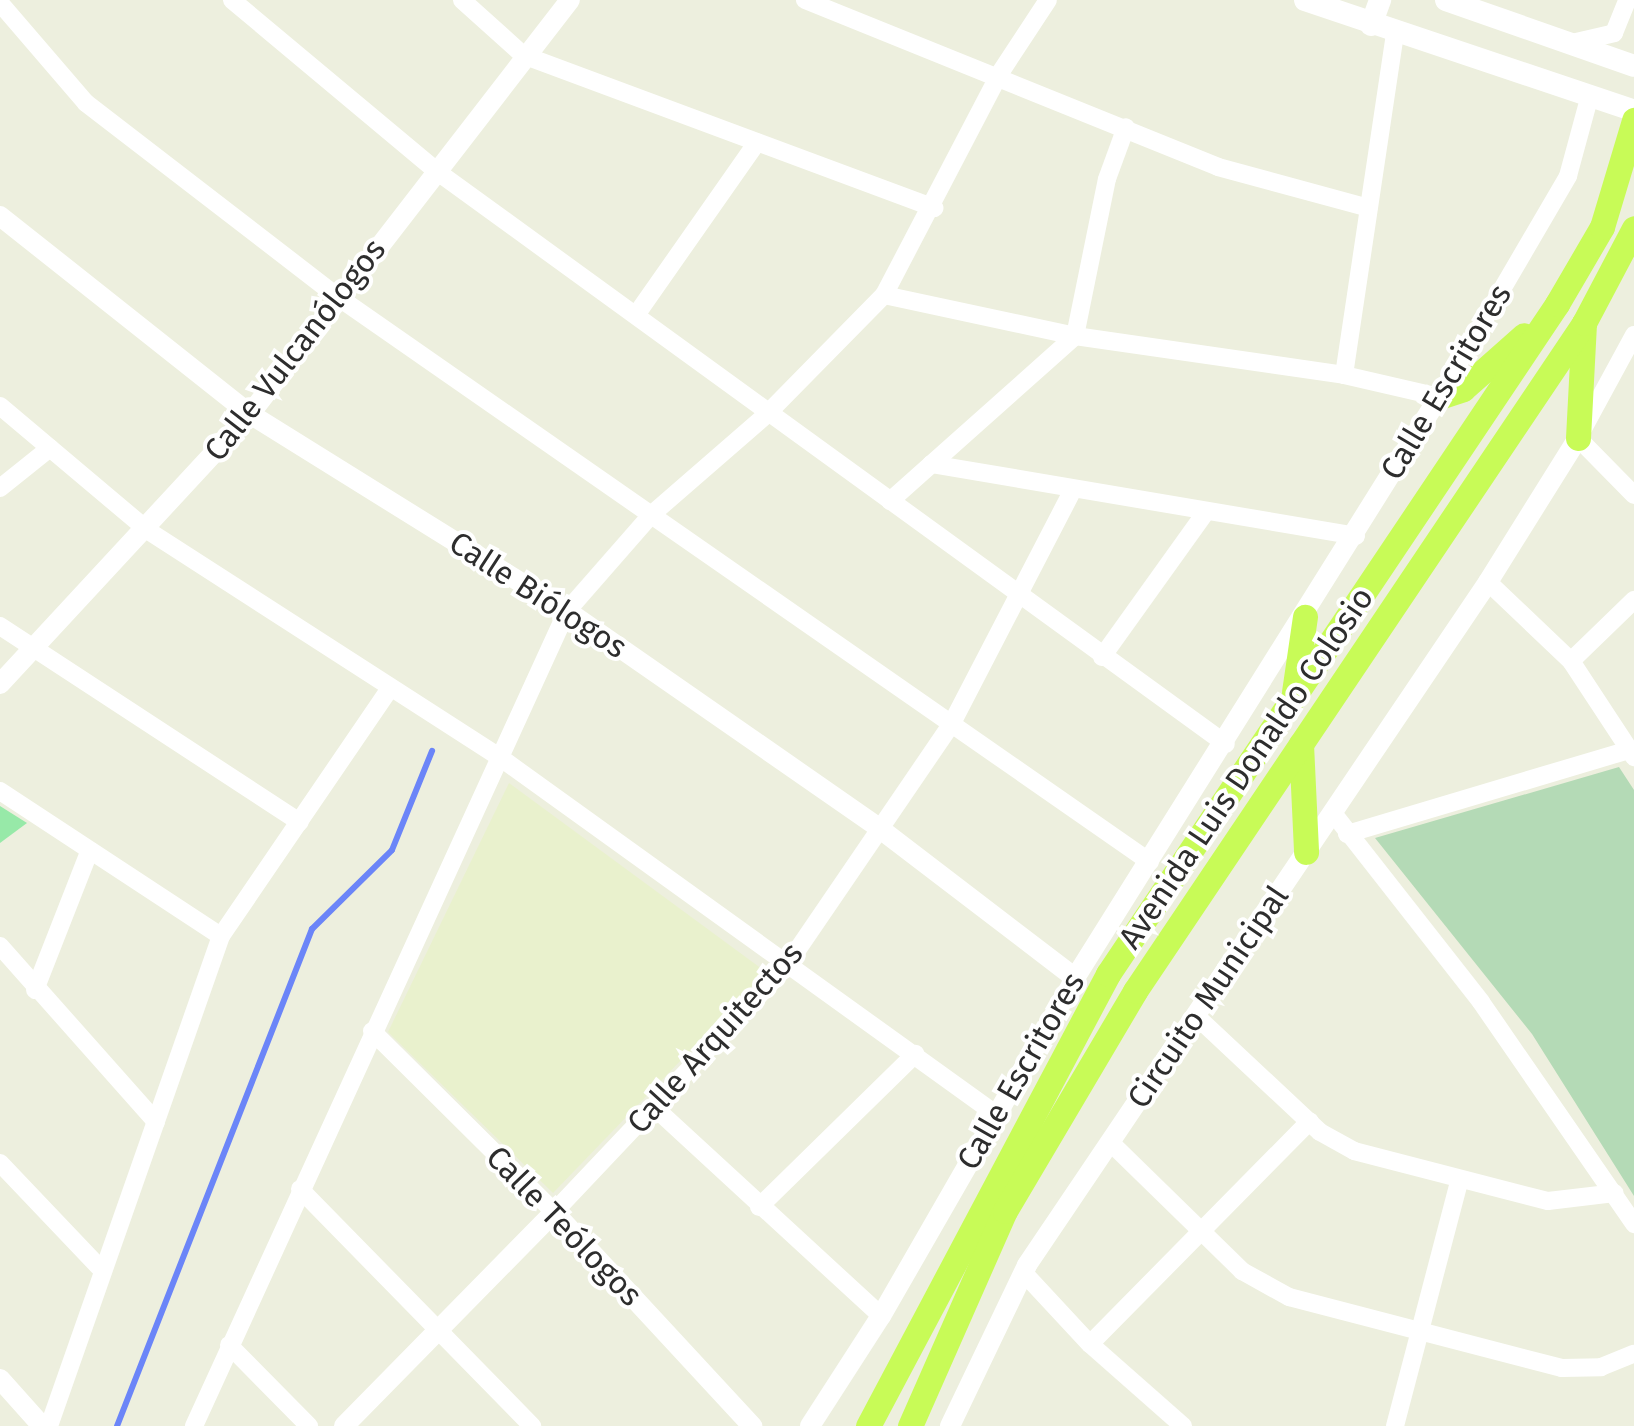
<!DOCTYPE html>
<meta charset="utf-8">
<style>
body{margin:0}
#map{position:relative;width:1634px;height:1426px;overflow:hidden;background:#edefde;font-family:"Fira Sans",sans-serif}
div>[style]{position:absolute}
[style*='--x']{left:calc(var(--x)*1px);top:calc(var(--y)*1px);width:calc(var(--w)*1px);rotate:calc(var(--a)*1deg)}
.education>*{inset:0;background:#e9f1cd}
.green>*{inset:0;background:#97e9a8}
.cemetery>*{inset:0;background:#b4dab6}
.stream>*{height:6px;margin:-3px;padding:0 3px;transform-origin:3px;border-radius:3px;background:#6b85f8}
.minor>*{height:18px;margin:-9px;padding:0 9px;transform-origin:9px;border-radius:9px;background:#fff}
.tertiary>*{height:20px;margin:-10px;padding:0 10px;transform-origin:10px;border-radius:10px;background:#fff}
.secondary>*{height:22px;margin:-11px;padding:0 11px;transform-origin:11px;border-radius:11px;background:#fff}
.primary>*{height:25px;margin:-12.5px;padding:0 12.5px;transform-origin:12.5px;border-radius:12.5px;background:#c8fb57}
span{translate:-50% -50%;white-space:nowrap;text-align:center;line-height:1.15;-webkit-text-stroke:8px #fff;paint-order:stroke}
.street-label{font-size:32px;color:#2d2d2d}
</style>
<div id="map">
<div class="education">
<div style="clip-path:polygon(509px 783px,766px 972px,553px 1193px,388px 1032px)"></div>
</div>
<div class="green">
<div style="clip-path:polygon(0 806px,27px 823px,0 843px)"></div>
</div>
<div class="cemetery">
<div style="clip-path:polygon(1619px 767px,1634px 790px,1634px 1196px,1532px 1034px,1375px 838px)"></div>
</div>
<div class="stream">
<div style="--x:117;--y:1426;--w:534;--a:-68.58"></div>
<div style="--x:312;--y:929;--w:112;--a:-44.6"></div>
<div style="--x:392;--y:850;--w:107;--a:-68"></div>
</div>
<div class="minor">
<div style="--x:232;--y:0;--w:265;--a:39.9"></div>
<div style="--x:435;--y:170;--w:977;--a:35.97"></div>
<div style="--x:462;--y:0;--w:82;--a:42"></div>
<div style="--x:523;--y:55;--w:439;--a:20.4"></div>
<div style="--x:805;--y:0;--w:445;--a:22"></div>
<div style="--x:1218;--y:167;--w:156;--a:15.2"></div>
<div style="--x:0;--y:3;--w:132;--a:49.3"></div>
<div style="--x:86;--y:103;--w:318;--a:37.6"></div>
<div style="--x:338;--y:297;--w:989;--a:34.83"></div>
<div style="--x:1576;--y:42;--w:39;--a:-13"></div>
<div style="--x:1614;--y:33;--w:35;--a:-68"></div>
<div style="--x:884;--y:295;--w:195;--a:12.1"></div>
<div style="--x:1075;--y:336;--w:272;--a:8.2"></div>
<div style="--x:1344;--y:375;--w:98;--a:13"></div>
<div style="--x:1439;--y:397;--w:256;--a:-59.7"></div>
<div style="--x:1568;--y:176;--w:84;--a:-74.8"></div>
<div style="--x:636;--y:315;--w:211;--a:-55"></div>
<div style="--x:1634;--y:335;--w:117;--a:118.5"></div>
<div style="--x:1578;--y:438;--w:80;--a:45.5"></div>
<div style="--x:1344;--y:375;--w:344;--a:-81.5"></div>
<div style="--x:0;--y:406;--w:192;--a:40.1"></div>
<div style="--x:147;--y:530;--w:417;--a:32.8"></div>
<div style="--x:498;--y:756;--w:611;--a:35.74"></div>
<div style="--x:931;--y:464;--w:431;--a:9.6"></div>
<div style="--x:0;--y:488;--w:64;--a:-38.7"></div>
<div style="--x:890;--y:501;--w:248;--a:-41.7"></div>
<div style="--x:1075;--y:336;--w:160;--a:-78.5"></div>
<div style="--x:1107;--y:179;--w:55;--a:-69.9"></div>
<div style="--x:1488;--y:582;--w:115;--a:43.6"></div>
<div style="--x:1571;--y:661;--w:115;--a:56.7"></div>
<div style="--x:0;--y:626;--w:358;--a:33.2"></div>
<div style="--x:1102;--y:657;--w:178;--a:-54.4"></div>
<div style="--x:1571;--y:661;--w:88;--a:-44.1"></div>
<div style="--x:0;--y:791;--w:264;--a:33.3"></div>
<div style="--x:1333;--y:813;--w:240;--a:51.9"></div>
<div style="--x:1481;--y:1002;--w:270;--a:55.4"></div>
<div style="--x:1347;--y:834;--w:294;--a:-16.6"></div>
<div style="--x:0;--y:946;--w:235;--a:48.4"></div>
<div style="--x:35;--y:990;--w:150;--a:-68.6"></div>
<div style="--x:1195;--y:1015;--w:171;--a:43.1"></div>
<div style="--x:1320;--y:1132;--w:39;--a:29"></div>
<div style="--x:1354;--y:1151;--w:200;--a:14.5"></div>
<div style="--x:1548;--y:1201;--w:67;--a:-6.8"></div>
<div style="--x:372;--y:1031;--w:257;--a:44.8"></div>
<div style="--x:554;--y:1212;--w:336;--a:-46.6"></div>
<div style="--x:785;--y:968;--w:294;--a:-55.7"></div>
<div style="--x:951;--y:725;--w:265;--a:-62.6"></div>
<div style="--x:654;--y:1107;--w:309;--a:42.6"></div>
<div style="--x:1110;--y:1142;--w:185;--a:44.3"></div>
<div style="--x:1242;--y:1271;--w:54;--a:29"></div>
<div style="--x:1289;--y:1297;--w:282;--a:14.6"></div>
<div style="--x:1562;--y:1368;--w:39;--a:-1"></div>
<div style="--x:1601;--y:1367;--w:35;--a:-22"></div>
<div style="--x:0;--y:1163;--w:149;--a:46.4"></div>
<div style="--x:300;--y:1189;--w:332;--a:45.6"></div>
<div style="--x:759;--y:1207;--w:219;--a:-44.4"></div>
<div style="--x:1023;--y:1272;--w:98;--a:47.1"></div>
<div style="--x:1090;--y:1344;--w:124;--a:41.4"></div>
<div style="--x:1090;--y:1344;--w:313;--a:-45.4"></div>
<div style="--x:229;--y:1345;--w:114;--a:45.4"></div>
<div style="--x:49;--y:1426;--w:519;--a:-70.66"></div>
<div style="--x:221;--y:936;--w:301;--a:-55.7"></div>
<div style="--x:194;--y:1426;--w:896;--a:-65.41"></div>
<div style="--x:567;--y:611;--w:128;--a:-48.8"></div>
<div style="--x:651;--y:515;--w:154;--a:-41"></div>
<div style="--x:767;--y:414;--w:167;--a:-45.5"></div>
<div style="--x:884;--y:295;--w:250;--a:-62.4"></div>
<div style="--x:1000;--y:73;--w:87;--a:-56.7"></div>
<div style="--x:1395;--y:1426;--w:255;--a:-75.3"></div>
</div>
<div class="tertiary">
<div style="--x:0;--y:216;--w:319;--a:38.4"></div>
<div style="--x:250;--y:414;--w:373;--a:31.9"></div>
<div style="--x:567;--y:611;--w:380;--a:34.8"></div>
<div style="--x:879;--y:828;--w:247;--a:37.4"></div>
<div style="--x:0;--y:684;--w:368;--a:-47.2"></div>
<div style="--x:250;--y:414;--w:523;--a:-52.3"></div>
<div style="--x:0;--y:1379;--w:63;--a:48.2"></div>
<div style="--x:344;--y:1426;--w:300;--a:-45.5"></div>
<div style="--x:554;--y:1212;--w:292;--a:47.2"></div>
<div style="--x:810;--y:1426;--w:131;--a:-57.2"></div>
<div style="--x:881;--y:1316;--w:390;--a:-60.1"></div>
<div style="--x:1075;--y:978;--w:686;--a:-57.93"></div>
<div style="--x:950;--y:1426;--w:178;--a:-64.4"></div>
<div style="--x:1027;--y:1265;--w:824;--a:-55.98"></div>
<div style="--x:1488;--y:582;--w:170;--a:-58"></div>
</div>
<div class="secondary">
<div style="--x:1305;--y:0;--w:347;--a:18.6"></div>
<div style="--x:1446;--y:0;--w:199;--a:19.3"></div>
<div style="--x:1371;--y:25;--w:27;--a:-70"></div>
</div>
<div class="primary">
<div style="--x:1439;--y:397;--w:25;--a:-18"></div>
<div style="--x:1463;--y:389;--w:81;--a:-41.5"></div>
<div style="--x:1578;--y:438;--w:115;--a:-87"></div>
<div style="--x:1294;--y:692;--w:76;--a:-81.7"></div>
<div style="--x:1301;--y:744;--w:108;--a:87.3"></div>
<div style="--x:868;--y:1426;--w:512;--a:-62.03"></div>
<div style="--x:1108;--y:974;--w:807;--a:-56.17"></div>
<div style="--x:1557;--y:304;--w:89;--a:-59.7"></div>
<div style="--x:1602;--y:227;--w:112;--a:-73.3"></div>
<div style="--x:910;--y:1426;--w:235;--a:-66.2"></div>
<div style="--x:1005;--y:1211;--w:256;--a:-59.4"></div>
<div style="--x:1135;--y:991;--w:805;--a:-56.09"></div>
<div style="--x:1584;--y:323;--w:107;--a:-62.2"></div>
</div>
<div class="street-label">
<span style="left:295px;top:350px;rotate:-52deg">Calle Vulcanólogos</span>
<span style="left:1446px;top:382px;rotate:-59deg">Calle Escritores</span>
<span style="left:538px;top:595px;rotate:33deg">Calle Biólogos</span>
<span style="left:1246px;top:768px;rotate:-56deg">Avenida Luis Donaldo Colosio</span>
<span style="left:1208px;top:997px;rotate:-56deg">Circuito Municipal</span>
<span style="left:715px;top:1038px;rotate:-48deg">Calle Arquitectos</span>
<span style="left:1021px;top:1071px;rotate:-60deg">Calle Escritores</span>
<span style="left:564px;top:1226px;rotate:46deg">Calle Teólogos</span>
</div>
</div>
